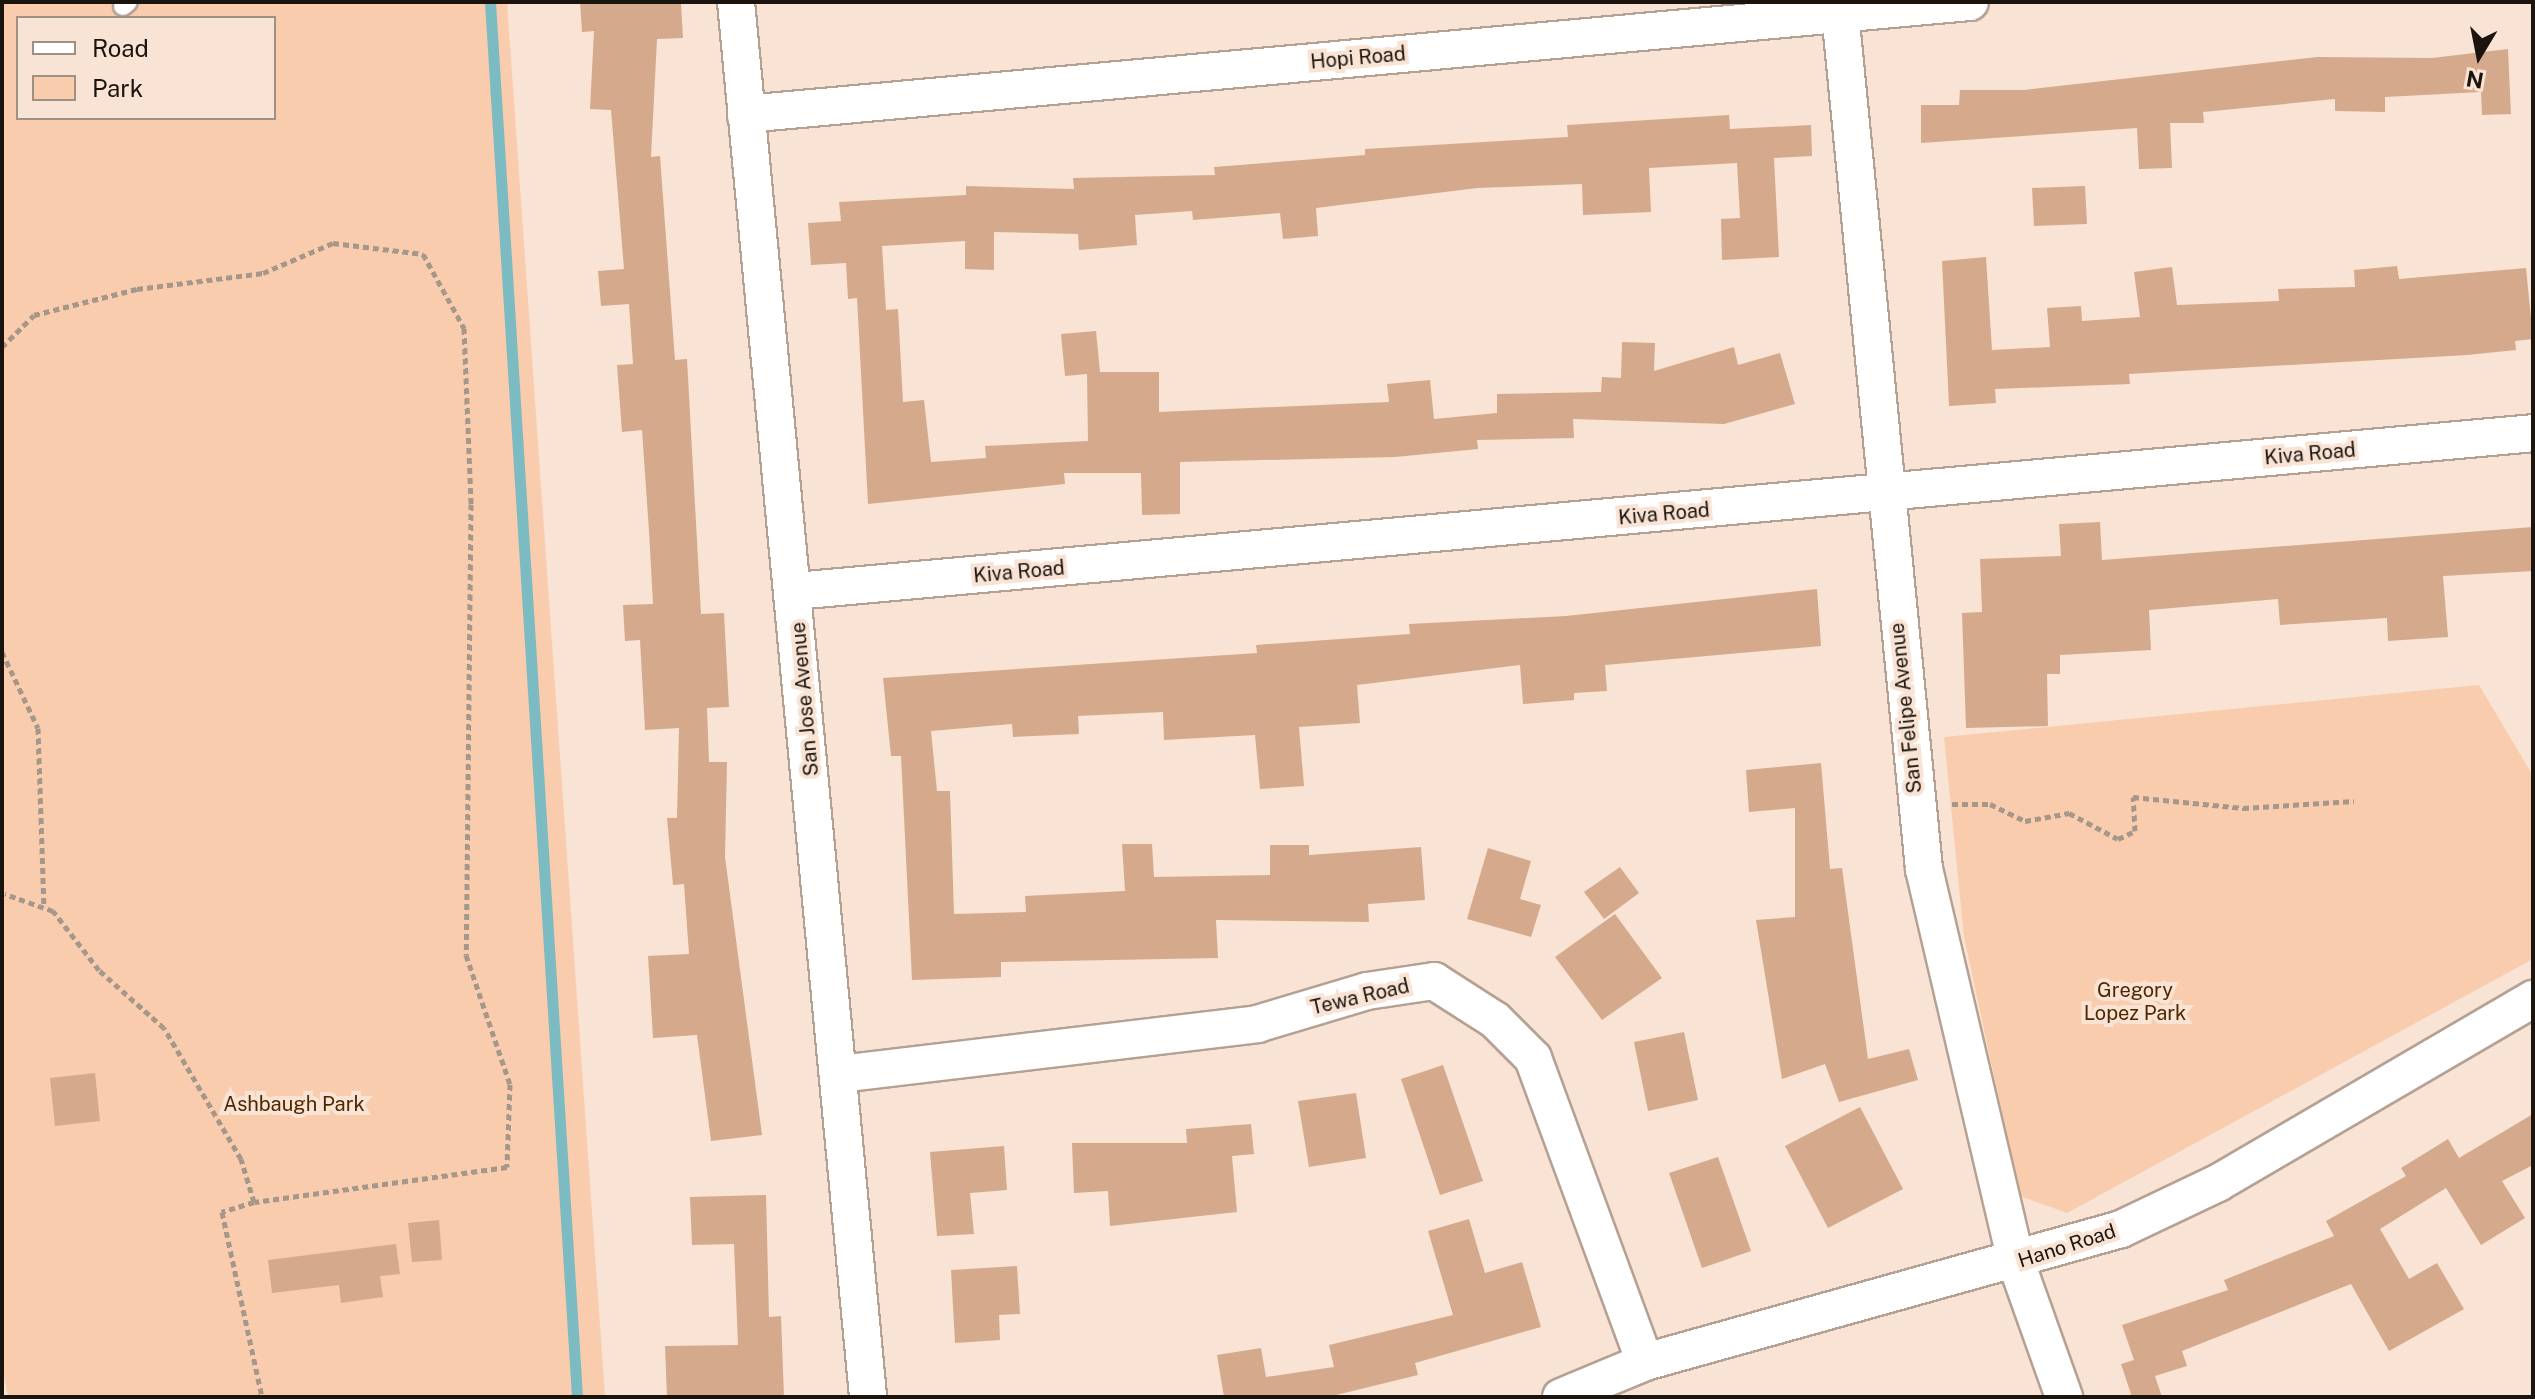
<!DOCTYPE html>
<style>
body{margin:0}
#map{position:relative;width:2535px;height:1399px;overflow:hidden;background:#f8e3d4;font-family:"Public Sans",sans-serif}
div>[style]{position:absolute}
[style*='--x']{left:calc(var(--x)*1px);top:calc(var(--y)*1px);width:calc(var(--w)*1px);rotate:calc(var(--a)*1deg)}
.green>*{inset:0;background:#f8ccad}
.stream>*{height:11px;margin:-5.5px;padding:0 5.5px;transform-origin:5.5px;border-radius:5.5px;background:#7cbbc2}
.building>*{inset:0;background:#d5aa8c}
.path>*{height:5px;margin-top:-2.5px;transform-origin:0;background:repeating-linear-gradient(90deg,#a6978b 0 6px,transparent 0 10px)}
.roads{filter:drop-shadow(2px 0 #b5a193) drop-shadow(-2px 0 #b5a193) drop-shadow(0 2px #b5a193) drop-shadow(0 -2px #b5a193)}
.service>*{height:18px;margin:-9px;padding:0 9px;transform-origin:9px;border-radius:9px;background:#fff}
.minor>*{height:36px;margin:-18px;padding:0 18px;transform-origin:18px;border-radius:18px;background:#fff}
span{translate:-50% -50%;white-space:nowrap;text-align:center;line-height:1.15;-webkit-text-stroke:8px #f8e3d4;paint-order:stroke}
.street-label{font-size:20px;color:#1a130e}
.park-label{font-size:20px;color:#4e2701}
.frame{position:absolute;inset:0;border:4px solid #1a130e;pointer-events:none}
.legend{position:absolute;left:16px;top:16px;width:260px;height:104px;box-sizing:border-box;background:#f8e3d4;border:2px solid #9f9085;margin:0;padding:10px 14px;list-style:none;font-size:24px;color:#1a130e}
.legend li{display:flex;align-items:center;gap:16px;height:40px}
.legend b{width:40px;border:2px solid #9f9085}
.north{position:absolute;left:2439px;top:16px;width:80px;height:80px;-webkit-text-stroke:6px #f8e3d4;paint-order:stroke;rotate:190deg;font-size:22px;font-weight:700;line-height:32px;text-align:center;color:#1a130e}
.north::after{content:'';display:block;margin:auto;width:28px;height:36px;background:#1a130e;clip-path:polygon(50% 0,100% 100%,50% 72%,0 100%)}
</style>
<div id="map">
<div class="green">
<div style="clip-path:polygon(evenodd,2px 2px,507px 2px,605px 1397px,8px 1397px,2px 1365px,2px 2px,18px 18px,274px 18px,274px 118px,18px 118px,18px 18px)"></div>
<div style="clip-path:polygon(2479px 685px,2533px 776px,2533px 959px,2067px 1213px,2020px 1196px,1964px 937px,1944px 737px)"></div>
</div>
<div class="stream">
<div style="--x:490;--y:2;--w:1398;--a:86.43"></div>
</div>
<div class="building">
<div style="clip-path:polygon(580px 2px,681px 3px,683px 38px,657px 39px,651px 157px,660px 156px,675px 360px,687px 359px,701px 614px,724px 613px,729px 707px,707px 708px,709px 762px,727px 762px,725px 857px,762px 1135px,711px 1141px,697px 1035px,653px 1038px,648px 956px,689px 954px,684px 884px,673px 885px,667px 818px,677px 818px,679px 728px,645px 730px,640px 640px,625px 641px,623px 605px,653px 604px,649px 531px,642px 430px,622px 432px,617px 365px,633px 364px,629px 304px,601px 306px,598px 271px,624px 269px,611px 110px,590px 109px,594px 31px,582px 32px)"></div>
<div style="clip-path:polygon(2508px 49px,2511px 114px,2482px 115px,2481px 92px,2385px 97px,2385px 112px,2335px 111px,2335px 99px,2203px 112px,2204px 123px,2170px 123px,2172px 168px,2139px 169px,2137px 128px,1921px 143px,1921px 105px,1959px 105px,1960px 90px,2024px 90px,2317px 57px,2432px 58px)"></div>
<div style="clip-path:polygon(1729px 115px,1730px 129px,1811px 125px,1812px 156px,1774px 158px,1779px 257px,1722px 260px,1721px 219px,1740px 218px,1737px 163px,1649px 168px,1651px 212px,1583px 215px,1582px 184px,1477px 188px,1316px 208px,1318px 236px,1283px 239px,1280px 213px,1193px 220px,1192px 211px,1135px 215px,1137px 245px,1079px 250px,1078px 234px,994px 232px,994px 270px,965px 269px,965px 241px,882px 246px,886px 310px,898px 309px,903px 402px,924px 400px,931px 462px,986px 458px,985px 446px,1088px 441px,1087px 374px,1065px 376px,1061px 334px,1096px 331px,1100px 372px,1159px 372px,1159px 412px,1389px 402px,1387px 384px,1430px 380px,1434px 419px,1497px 413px,1497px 394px,1601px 392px,1602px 377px,1621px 378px,1622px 342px,1655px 343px,1654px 371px,1734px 347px,1738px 365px,1780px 353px,1795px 404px,1724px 424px,1573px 419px,1574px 438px,1477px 440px,1478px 449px,1395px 457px,1180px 462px,1180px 514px,1142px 515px,1141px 473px,1064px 473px,1065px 484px,868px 504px,857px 298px,848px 299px,846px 263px,811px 265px,808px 223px,841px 221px,839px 202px,966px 195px,966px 186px,1074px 189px,1073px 178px,1215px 175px,1214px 167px,1365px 155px,1365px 149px,1568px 137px,1567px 125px)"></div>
<div style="clip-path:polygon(2085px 186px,2087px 224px,2034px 226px,2032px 188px)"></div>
<div style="clip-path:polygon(1986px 257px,1992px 350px,2050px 347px,2047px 308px,2081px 306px,2082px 321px,2140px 317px,2134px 272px,2172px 267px,2177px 305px,2279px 301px,2278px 289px,2355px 287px,2354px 270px,2397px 266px,2399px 279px,2526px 268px,2533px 339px,2515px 341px,2516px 350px,2467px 355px,2129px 374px,2130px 384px,1995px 389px,1996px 403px,1949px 406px,1942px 261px)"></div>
<div style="clip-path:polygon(2100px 522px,2102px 560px,2533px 527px,2533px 571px,2443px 576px,2448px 637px,2388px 641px,2387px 618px,2280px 625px,2278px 599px,2149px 610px,2151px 650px,2060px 655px,2060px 674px,2047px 674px,2048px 726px,1966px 728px,1962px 613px,1982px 612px,1980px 559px,2061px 556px,2059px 524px)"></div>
<div style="clip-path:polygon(1817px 589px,1821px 646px,1605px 665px,1607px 691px,1574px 693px,1574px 700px,1523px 704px,1520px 665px,1357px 685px,1360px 723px,1299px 727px,1304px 786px,1260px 789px,1255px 735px,1164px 740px,1163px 712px,1078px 716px,1079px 734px,1013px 737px,1012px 724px,931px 731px,937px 791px,950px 791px,954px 914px,1026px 912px,1025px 896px,1125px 891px,1122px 844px,1152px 844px,1154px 877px,1270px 875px,1270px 845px,1309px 845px,1309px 855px,1421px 847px,1425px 900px,1368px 904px,1369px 922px,1216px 920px,1218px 958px,1001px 962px,1001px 977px,912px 980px,901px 756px,891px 756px,883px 678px,1257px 653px,1256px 645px,1410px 634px,1409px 624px,1566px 616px)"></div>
<div style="clip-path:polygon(1821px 763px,1830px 869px,1842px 868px,1868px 1059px,1909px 1049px,1918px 1080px,1839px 1102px,1825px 1064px,1782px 1079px,1756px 920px,1795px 917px,1795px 808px,1749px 812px,1746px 770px)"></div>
<div style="clip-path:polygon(1488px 848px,1531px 861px,1520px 899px,1541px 905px,1531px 937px,1467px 919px)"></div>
<div style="clip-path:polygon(1620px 867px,1639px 893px,1604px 919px,1584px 892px)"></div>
<div style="clip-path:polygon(1615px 914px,1662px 978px,1602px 1020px,1555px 957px)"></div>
<div style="clip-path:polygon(1684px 1032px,1698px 1100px,1648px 1111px,1634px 1042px)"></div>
<div style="clip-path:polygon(1443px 1065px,1483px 1181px,1440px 1195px,1401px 1079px)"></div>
<div style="clip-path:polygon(95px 1073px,100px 1121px,55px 1126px,50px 1078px)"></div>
<div style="clip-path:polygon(1356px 1093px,1366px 1158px,1309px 1167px,1298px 1101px)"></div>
<div style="clip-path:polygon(1860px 1107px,1903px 1189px,1828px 1228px,1785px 1146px)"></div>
<div style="clip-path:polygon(2533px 1114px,2533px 1165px,2502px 1181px,2525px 1218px,2481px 1245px,2446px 1188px,2380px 1229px,2409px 1279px,2437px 1263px,2464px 1309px,2389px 1351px,2351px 1284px,2182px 1351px,2187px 1366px,2155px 1376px,2162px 1397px,2132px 1397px,2121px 1364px,2134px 1360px,2122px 1325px,2228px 1290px,2224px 1280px,2334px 1236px,2326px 1221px,2406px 1176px,2401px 1168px,2448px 1139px,2459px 1158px)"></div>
<div style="clip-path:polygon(1251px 1124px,1254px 1154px,1232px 1156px,1237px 1212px,1110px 1226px,1108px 1191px,1074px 1193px,1072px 1143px,1187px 1143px,1186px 1129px)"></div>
<div style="clip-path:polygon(1004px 1146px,1007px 1190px,970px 1193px,974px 1234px,937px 1236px,930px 1152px)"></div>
<div style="clip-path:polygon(1718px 1157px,1751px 1251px,1702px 1268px,1669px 1173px)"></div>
<div style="clip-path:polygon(766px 1195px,769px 1317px,781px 1316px,784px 1397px,667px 1397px,665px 1346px,738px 1345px,734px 1244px,692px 1245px,690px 1197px)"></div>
<div style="clip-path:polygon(1469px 1219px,1485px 1273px,1522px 1262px,1541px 1327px,1415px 1363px,1418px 1375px,1328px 1397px,1224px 1397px,1217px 1355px,1261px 1348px,1266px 1377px,1334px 1367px,1329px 1345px,1453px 1315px,1428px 1231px)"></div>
<div style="clip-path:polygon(439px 1220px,442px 1260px,412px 1262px,408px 1223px)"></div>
<div style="clip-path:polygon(396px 1244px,400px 1274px,380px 1276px,383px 1297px,341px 1303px,339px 1285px,272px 1293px,268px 1260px)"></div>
<div style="clip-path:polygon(1017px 1266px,1020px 1314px,999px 1315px,1000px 1340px,955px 1343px,951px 1270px)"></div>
</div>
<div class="path">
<div style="--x:2;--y:347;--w:45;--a:-45"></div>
<div style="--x:34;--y:315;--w:106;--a:-14.2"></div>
<div style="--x:137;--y:289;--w:127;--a:-7.2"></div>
<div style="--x:263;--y:273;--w:76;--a:-23.2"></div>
<div style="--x:333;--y:243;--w:91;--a:7"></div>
<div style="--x:423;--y:254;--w:85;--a:61"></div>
<div style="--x:464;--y:328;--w:176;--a:87.7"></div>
<div style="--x:471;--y:504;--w:451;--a:90.6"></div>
<div style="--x:466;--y:955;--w:136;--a:71.2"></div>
<div style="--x:510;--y:1084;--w:83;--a:92.1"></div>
<div style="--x:507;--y:1167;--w:255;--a:172.1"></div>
<div style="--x:254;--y:1202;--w:45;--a:-106.8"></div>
<div style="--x:241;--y:1159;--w:152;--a:-120.4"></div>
<div style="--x:164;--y:1028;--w:87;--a:-138.3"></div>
<div style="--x:99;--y:970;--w:75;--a:-127.9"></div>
<div style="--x:53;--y:911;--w:51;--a:-160.5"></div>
<div style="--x:2;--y:652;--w:84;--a:64.7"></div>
<div style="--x:38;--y:728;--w:179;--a:88.1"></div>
<div style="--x:1952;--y:804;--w:38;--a:0"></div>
<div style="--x:1990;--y:804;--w:39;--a:26"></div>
<div style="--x:2025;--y:821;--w:45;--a:-10.3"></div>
<div style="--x:2069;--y:813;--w:55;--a:28"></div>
<div style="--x:2118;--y:839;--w:19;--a:-25"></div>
<div style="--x:2135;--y:831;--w:34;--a:-93"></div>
<div style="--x:2133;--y:797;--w:111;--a:5.7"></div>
<div style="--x:2243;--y:808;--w:111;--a:-3.6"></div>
<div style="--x:254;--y:1202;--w:34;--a:163"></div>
<div style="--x:222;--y:1212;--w:189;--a:77.8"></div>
</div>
<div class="roads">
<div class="service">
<div style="--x:123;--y:6;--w:6;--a:-39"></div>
</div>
<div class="minor">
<div style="--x:736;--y:2;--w:1401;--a:84.59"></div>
<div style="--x:1839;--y:2;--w:871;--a:84.4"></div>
<div style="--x:1924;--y:869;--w:404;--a:76.8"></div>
<div style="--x:2016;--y:1262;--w:143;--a:70.4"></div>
<div style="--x:746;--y:114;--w:1229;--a:-5.23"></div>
<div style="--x:795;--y:591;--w:1745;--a:-5.19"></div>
<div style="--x:840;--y:1074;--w:420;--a:-6.8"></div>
<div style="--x:1257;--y:1024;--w:115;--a:-16.7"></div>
<div style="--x:1367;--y:991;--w:68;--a:-8.5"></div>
<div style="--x:1434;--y:981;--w:72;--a:32.6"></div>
<div style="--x:1495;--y:1020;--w:54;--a:45"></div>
<div style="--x:1533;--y:1058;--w:324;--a:69.8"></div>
<div style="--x:1561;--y:1397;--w:91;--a:-22.6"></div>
<div style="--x:1645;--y:1362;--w:494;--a:-15.6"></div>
<div style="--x:2121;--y:1229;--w:107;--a:-25.4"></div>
<div style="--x:2218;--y:1183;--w:365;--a:-30.3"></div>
</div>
</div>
<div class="street-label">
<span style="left:1358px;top:58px;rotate:-5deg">Hopi Road</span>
<span style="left:2310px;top:454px;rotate:-5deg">Kiva Road</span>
<span style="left:1664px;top:514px;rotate:-5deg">Kiva Road</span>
<span style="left:1019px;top:572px;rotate:-5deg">Kiva Road</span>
<span style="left:805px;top:699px;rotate:-95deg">San Jose Avenue</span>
<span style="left:1906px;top:708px;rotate:-96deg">San Felipe Avenue</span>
<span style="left:1360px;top:997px;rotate:-13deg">Tewa Road</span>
<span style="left:2067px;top:1246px;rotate:-18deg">Hano Road</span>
</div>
<div class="park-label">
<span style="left:2135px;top:1002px">Gregory<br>Lopez Park</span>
<span style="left:294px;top:1104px">Ashbaugh Park</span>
</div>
<div class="frame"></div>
<ul class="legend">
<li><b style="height:10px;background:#fff"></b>Road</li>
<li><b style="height:22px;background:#f8ccad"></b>Park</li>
</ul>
<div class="north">N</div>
</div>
